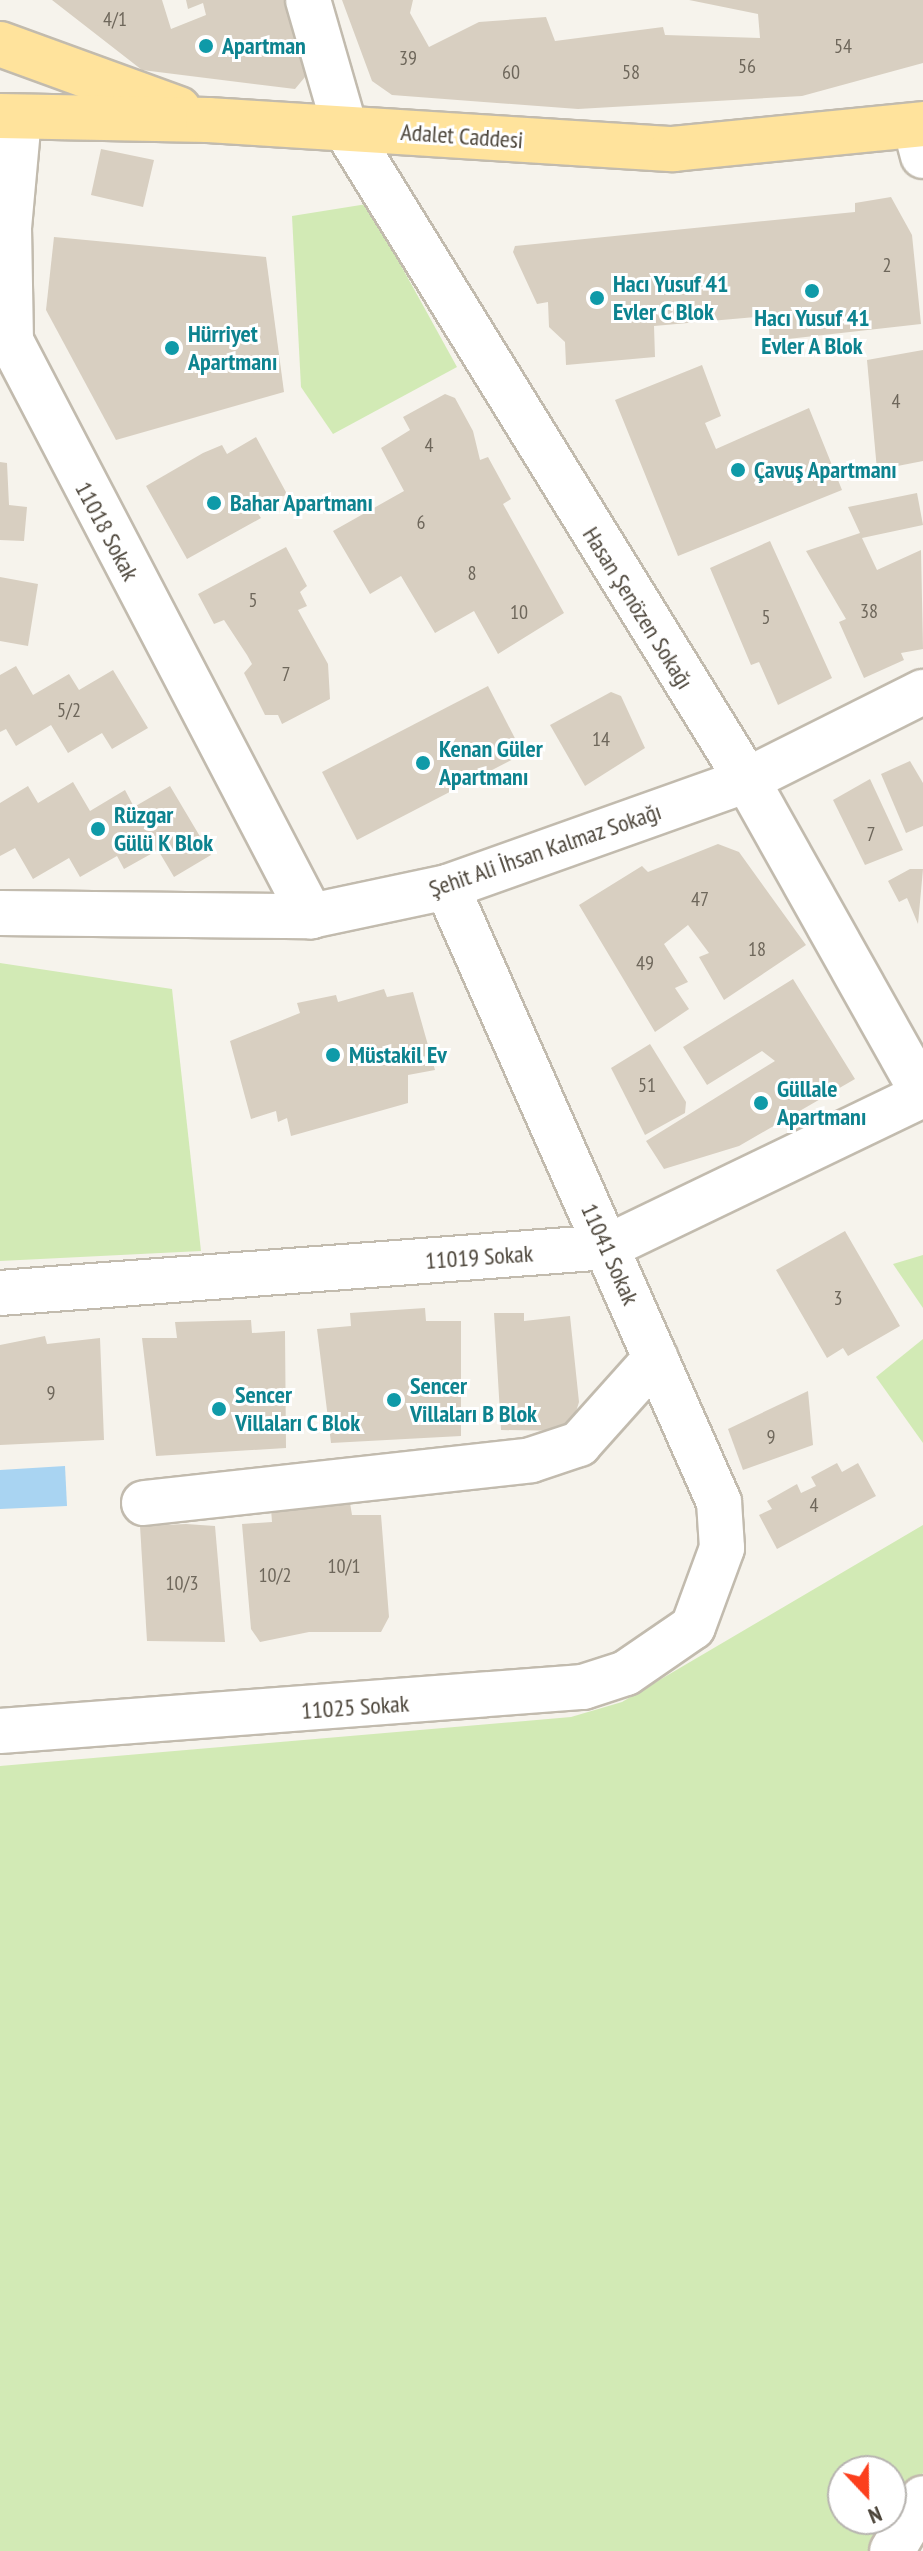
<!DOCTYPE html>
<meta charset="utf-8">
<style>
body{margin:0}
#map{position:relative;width:923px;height:2551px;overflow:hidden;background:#f6f3ec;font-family:"PT Sans Narrow",sans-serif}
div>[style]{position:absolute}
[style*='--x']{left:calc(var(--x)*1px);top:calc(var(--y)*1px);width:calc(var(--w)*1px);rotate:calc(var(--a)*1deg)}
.green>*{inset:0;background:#d2eab5}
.water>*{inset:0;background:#a9d4f2}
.building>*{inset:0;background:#d8cfc1}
.roads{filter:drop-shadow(2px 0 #c2bbae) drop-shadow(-2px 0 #c2bbae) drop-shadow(0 2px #c2bbae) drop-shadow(0 -2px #c2bbae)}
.minor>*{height:44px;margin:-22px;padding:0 22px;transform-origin:22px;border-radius:22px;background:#fff}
.major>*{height:44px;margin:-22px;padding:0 22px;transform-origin:22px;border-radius:22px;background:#ffe39c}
.dots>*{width:22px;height:22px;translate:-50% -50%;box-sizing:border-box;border:4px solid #fff;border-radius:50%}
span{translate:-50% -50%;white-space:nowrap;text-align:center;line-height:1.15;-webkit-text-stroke:6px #fff;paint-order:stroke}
.number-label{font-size:20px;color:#6e675b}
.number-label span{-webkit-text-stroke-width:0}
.culture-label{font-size:24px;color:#0d838f;font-weight:700}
.left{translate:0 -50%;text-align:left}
.street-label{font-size:24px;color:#4b4439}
.north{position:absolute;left:827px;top:2455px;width:80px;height:80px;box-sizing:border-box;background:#fff;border:2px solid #b7b4b0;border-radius:50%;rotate:158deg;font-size:22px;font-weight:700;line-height:32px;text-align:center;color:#4b4439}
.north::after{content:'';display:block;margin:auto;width:28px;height:36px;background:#fc3f1d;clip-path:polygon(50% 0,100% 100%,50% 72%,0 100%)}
</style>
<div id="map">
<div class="green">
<div style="clip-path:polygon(367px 204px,457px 367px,333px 434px,301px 387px,292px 216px)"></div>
<div style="clip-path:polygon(0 963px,172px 989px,201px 1251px,0 1261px)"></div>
<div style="clip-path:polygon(923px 1255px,923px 1308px,893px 1264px)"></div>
<div style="clip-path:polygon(923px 1339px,923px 1443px,876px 1377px)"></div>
<div style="clip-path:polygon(evenodd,923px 1525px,923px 2473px,877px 2551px,0 2551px,0 1766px,571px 1717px,622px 1702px,923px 1525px,843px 2471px,891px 2471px,891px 2519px,843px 2519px,843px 2471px)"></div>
</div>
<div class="water">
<div style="clip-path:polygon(65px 1466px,67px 1506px,0 1509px,0 1470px)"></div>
</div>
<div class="building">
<div style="clip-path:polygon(52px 0,162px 0,171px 29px,206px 15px,203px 3px,188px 9px,186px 0,290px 0,310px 71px,295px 89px,142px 70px)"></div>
<div style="clip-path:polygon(342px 0,413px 0,410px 13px,429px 47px,479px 22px,546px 17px,555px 41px,663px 27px,665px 35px,760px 38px,758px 14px,689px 0,923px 0,923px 63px,802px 96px,578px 109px,392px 95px,372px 81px)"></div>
<div style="clip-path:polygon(101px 149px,154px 160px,143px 207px,91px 195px)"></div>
<div style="clip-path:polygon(891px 197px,912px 235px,921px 324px,770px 341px,768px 316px,654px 326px,655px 357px,566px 365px,565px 342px,549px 327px,548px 302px,537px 304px,513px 252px,515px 246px,855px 212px,855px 203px)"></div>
<div style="clip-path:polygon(54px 237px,266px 257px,284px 392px,116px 440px,46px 310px)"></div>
<div style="clip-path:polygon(923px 350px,923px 461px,877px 470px,867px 360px)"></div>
<div style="clip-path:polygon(702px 365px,721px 416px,705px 423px,716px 449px,809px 408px,842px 490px,678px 556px,615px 400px)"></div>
<div style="clip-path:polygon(445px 394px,455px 398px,473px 431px,480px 460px,488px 457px,494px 468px,511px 499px,503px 504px,564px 613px,498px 654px,474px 611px,435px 633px,401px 576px,370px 594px,333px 531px,404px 491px,381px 448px,410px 430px,403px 417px)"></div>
<div style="clip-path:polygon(256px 437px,287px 494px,257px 512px,261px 518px,187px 559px,146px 486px,203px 453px,222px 445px,227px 454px)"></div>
<div style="clip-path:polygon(0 462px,7px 463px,9px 505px,27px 507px,24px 541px,0 540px)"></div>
<div style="clip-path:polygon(917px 493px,923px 525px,862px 538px,877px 570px,921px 550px,923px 649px,901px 653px,904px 660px,864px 678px,839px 622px,846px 619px,806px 551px,860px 533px,848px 507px)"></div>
<div style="clip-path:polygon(770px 541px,832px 678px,778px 705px,759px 662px,751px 665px,710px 568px)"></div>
<div style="clip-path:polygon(286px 547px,307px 586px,300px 592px,307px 606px,298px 610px,328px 664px,330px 699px,282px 724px,278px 715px,265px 715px,244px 673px,252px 664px,247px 655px,224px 620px,214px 624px,198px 594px)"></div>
<div style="clip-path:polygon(0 577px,38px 584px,28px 646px,0 641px)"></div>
<div style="clip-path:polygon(16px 666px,33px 695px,69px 674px,79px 690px,113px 670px,148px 728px,112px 749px,102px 733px,68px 753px,51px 725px,16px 746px,6px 729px,0 732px,0 675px)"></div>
<div style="clip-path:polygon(488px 686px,523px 754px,357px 840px,322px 772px)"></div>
<div style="clip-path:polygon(611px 692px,621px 696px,645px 748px,585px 786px,550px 725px)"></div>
<div style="clip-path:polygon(910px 761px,923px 783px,923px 826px,906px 833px,881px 774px)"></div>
<div style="clip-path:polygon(870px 779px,903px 850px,865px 865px,833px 800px)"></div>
<div style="clip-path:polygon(73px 782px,90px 811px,125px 790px,134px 807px,170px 786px,211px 855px,174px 877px,158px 850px,124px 869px,117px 856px,80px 877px,69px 858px,33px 879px,15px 848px,0 856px,0 803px,28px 786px,38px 803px)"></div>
<div style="clip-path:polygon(718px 844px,739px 852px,806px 945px,724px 1000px,699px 957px,709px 953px,688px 925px,664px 944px,688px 982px,675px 988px,689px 1009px,655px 1032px,579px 905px,642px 866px,648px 872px)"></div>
<div style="clip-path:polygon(910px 869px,923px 869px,918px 924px,907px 898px,899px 902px,888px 881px)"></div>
<div style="clip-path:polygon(793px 979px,855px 1079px,739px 1146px,664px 1169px,646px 1141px,775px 1061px,762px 1051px,707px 1085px,683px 1047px)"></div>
<div style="clip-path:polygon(384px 989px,387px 997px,413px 992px,435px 1070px,408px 1075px,408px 1103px,291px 1136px,287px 1118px,278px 1122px,276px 1111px,251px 1119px,230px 1041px,300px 1013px,297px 1003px,336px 995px,338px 1002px)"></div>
<div style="clip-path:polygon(650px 1044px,686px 1102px,685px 1113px,645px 1135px,611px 1068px)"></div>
<div style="clip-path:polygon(845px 1231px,900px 1326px,848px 1356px,843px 1348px,827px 1358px,776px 1270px)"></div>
<div style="clip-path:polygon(425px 1308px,426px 1321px,461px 1321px,461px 1436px,331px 1443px,317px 1329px,351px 1326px,350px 1313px)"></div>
<div style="clip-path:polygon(494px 1313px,524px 1313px,524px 1321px,570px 1316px,579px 1402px,570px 1431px,501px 1430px)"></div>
<div style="clip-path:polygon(251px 1320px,252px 1333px,285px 1331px,286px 1448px,156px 1456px,142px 1338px,177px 1338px,175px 1322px)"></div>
<div style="clip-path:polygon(45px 1336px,47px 1344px,100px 1338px,104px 1440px,0 1445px,0 1345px)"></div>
<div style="clip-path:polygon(808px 1391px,813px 1445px,743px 1470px,728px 1429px)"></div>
<div style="clip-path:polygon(837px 1463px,842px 1472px,858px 1463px,876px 1496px,777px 1549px,759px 1515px,772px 1509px,767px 1501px,797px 1484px,801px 1493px,816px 1486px,811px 1477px)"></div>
<div style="clip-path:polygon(350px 1503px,352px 1515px,381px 1515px,389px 1617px,381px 1632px,309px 1632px,260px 1642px,251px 1629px,242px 1524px,272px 1522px,271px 1509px)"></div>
<div style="clip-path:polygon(186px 1524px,215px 1526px,225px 1642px,147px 1641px,140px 1526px)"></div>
</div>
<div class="roads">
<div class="minor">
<div style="--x:308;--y:0;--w:133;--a:73.9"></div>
<div style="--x:345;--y:128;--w:766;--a:58.34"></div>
<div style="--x:747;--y:780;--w:359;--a:60.7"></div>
<div style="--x:19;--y:118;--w:110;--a:95.2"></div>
<div style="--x:9;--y:228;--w:113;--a:89"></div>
<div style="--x:11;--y:341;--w:649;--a:62.45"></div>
<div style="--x:915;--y:126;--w:31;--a:75"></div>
<div style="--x:0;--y:913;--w:311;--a:0.6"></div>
<div style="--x:311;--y:916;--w:139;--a:-12"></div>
<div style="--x:447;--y:887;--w:319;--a:-19.6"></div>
<div style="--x:747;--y:780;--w:197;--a:-26.6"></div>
<div style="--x:0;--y:1293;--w:609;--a:-4.33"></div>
<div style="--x:607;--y:1247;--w:351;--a:-25.7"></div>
<div style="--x:144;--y:1503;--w:389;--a:-6.3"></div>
<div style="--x:531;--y:1460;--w:51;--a:-18.4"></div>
<div style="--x:579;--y:1444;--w:115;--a:-48.2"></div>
<div style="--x:0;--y:1731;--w:585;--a:-4.32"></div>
<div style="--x:583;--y:1687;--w:45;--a:-18"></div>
<div style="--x:626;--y:1673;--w:81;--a:-34.5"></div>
<div style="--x:693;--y:1627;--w:84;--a:-69.8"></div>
<div style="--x:722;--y:1548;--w:46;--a:-93.7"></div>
<div style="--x:719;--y:1502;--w:672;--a:-113.86"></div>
<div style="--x:892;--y:2551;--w:61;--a:-59.7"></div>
</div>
<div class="major">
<div style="--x:0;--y:44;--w:190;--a:20"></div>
<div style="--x:0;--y:116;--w:208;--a:1.1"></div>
<div style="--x:208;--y:120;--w:466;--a:3.6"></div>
<div style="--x:673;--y:149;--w:251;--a:-5.7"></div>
</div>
</div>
<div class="dots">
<div style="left:206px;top:46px;background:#0f9aa8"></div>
<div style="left:812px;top:291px;background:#0f9aa8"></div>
<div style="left:597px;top:298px;background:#0f9aa8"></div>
<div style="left:172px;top:348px;background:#0f9aa8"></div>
<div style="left:738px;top:470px;background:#0f9aa8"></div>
<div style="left:214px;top:503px;background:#0f9aa8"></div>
<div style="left:423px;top:763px;background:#0f9aa8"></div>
<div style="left:98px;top:829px;background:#0f9aa8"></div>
<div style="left:333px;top:1055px;background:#0f9aa8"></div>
<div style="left:761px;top:1103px;background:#0f9aa8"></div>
<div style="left:394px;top:1400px;background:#0f9aa8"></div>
<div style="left:219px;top:1409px;background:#0f9aa8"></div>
</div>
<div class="number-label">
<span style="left:115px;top:19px">4/1</span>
<span style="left:843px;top:46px">54</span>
<span style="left:408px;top:58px">39</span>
<span style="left:747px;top:66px">56</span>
<span style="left:511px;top:72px">60</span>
<span style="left:631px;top:72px">58</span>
<span style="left:887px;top:265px">2</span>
<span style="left:896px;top:401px">4</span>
<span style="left:429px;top:445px">4</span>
<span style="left:421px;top:522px">6</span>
<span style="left:472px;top:573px">8</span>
<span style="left:253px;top:600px">5</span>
<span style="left:869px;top:611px">38</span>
<span style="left:519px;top:612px">10</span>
<span style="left:766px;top:617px">5</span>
<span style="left:286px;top:674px">7</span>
<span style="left:69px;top:710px">5/2</span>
<span style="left:601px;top:739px">14</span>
<span style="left:871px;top:834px">7</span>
<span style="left:700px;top:899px">47</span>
<span style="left:757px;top:949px">18</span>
<span style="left:645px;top:963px">49</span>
<span style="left:647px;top:1085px">51</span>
<span style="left:838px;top:1298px">3</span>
<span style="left:51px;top:1393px">9</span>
<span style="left:771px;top:1437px">9</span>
<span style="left:814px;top:1505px">4</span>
<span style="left:344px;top:1566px">10/1</span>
<span style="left:275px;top:1575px">10/2</span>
<span style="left:182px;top:1583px">10/3</span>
</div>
<div class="culture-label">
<span class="left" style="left:222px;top:46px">Apartman</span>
<span class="left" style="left:613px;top:298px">Hacı Yusuf 41<br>Evler C Blok</span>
<span style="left:812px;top:332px">Hacı Yusuf 41<br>Evler A Blok</span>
<span class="left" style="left:188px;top:348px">Hürriyet<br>Apartmanı</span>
<span class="left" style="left:754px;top:470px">Çavuş Apartmanı</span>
<span class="left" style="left:230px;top:503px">Bahar Apartmanı</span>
<span class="left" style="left:439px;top:763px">Kenan Güler<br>Apartmanı</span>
<span class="left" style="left:114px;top:829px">Rüzgar<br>Gülü K Blok</span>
<span class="left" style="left:349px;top:1055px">Müstakil Ev</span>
<span class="left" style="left:777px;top:1103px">Güllale<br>Apartmanı</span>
<span class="left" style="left:410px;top:1400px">Sencer<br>Villaları B Blok</span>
<span class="left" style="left:235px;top:1409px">Sencer<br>Villaları C Blok</span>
</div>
<div class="street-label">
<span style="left:462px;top:136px;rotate:4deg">Adalet Caddesi</span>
<span style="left:107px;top:531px;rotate:62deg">11018 Sokak</span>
<span style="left:638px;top:608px;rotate:58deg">Hasan Şenözen Sokağı</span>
<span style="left:545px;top:850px;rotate:-19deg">Şehit Ali İhsan Kalmaz Sokağı</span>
<span style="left:610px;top:1254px;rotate:66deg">11041 Sokak</span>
<span style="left:479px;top:1257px;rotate:-4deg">11019 Sokak</span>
<span style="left:355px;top:1707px;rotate:-4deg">11025 Sokak</span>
</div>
<div class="north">N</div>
</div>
